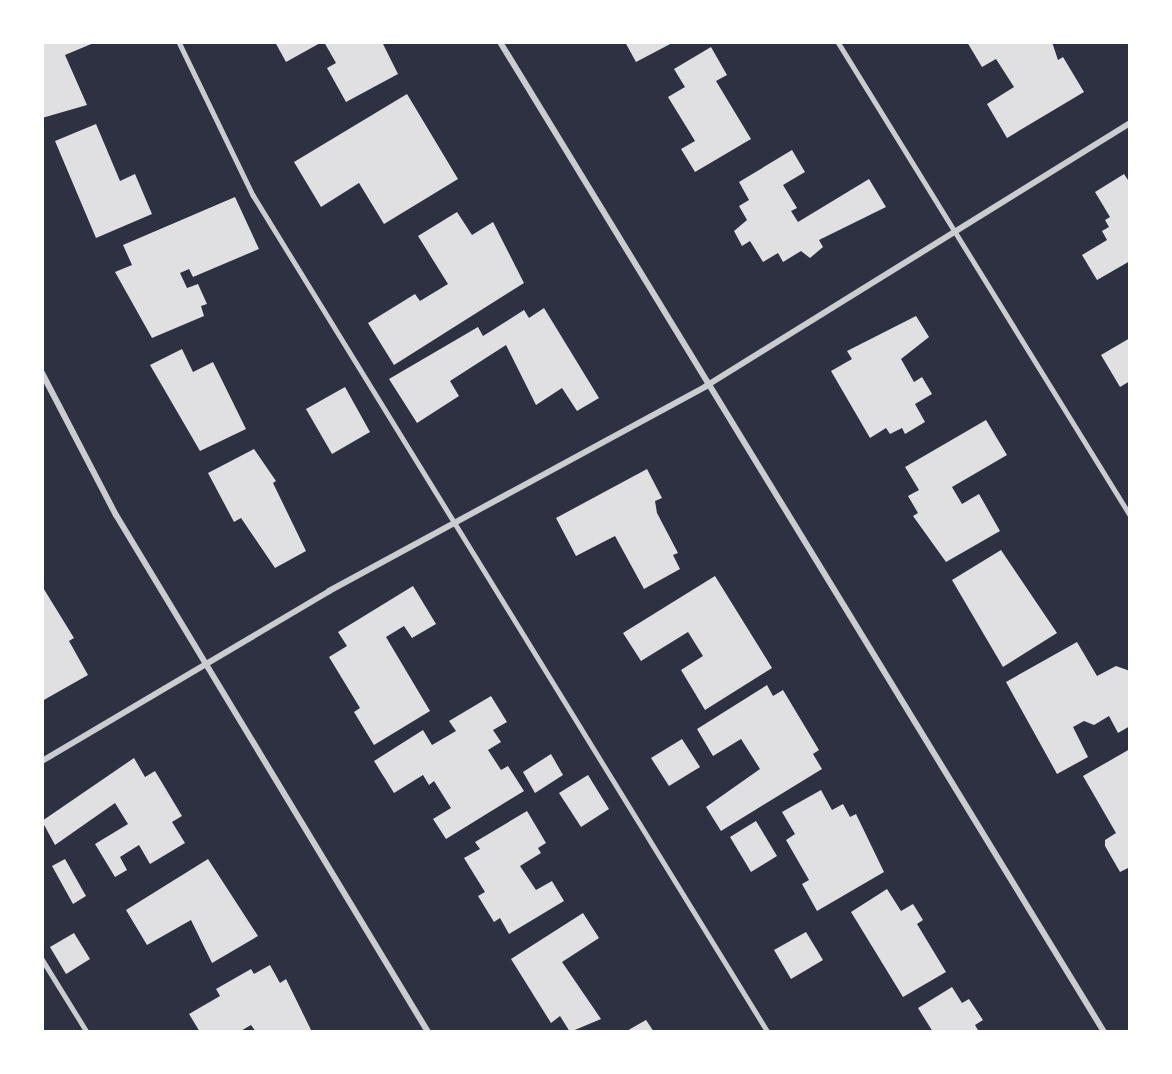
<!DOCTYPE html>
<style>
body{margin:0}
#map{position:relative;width:1172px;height:1074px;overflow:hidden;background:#2d3142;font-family:Jost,sans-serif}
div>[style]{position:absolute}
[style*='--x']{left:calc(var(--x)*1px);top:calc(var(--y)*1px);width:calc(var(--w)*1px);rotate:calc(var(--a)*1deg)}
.building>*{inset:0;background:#e0e0e3}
.service>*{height:4.5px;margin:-2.25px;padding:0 2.25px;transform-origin:2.25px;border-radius:2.25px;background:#caccd0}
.minor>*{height:6px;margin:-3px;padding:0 3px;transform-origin:3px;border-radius:3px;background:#caccd0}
span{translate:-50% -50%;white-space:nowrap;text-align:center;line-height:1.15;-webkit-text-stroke:4.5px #fff;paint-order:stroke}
.frame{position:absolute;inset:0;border:44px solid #fff;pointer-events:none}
</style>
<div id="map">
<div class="building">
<div style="clip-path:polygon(42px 42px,96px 42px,65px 55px,87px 105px,42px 118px)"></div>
<div style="clip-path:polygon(275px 42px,322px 42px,286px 62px)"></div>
<div style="clip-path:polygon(324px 42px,382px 42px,398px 74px,346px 102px,327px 68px,336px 63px)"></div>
<div style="clip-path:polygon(625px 42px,674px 42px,636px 62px)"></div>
<div style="clip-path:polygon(967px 42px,1052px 42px,1058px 60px,1063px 57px,1084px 92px,1007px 138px,987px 104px,1014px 87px,996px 59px,982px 67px)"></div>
<div style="clip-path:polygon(711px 47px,727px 75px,716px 81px,751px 139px,695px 172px,681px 149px,695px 141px,668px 97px,685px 87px,674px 69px)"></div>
<div style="clip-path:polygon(407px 94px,458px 179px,384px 224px,359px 183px,321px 207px,294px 162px)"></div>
<div style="clip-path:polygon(96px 124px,120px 181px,135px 174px,152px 214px,96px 238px,55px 141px)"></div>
<div style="clip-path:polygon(792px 150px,805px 172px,783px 185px,797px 208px,791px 211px,798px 222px,869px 179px,886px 207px,819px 240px,823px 247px,810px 258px,801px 251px,783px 262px,778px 253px,763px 262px,750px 241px,742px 246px,734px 231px,747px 220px,739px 206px,749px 200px,739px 182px)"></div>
<div style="clip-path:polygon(1124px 174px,1130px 183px,1130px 261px,1097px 280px,1082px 255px,1107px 240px,1102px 231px,1109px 227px,1105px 220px,1110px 217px,1095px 192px)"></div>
<div style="clip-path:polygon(235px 197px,259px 249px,193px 277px,189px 269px,180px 273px,187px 288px,198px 284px,207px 304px,201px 306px,204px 316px,152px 338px,115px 272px,132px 265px,123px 245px)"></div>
<div style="clip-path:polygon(457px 212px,472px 235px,493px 222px,524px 283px,394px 365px,368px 323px,415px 294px,420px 301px,448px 284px,418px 236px)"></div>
<div style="clip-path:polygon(544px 308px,599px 398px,577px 411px,562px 388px,536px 405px,506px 345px,450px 381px,459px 396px,417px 423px,389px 379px,478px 327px,483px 336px,524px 310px,529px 318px)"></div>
<div style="clip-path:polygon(916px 316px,929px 337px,901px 359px,914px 382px,922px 377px,932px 394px,915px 404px,925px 422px,905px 434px,902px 428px,890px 434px,886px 428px,870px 438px,831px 371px,852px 359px,847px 351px)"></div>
<div style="clip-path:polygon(1130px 338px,1130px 381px,1120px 387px,1101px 355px)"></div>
<div style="clip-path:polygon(182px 349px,193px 372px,213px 362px,246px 429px,200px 451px,150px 365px)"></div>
<div style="clip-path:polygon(345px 387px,370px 432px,332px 454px,306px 409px)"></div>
<div style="clip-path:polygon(986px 420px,1007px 455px,952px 487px,962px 504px,979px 494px,1000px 531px,946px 562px,913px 516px,918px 513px,908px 496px,919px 490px,905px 467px)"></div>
<div style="clip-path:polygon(254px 449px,276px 481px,273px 483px,306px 551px,275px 568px,241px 518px,234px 522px,208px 473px)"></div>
<div style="clip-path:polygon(647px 469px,662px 498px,655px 501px,657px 513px,678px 553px,673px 555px,680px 569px,644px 589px,615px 536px,576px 556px,556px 518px)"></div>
<div style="clip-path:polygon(1001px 550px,1057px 633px,1003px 667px,952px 580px)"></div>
<div style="clip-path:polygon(715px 576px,772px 668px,705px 710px,681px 670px,703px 656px,688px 632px,641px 661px,623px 633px)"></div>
<div style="clip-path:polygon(42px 586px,74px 638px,69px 641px,88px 675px,42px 701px)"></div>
<div style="clip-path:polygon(413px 586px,436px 624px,412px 638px,404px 626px,386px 637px,430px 711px,374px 745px,354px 712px,360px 708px,329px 657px,347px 646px,338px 632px)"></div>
<div style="clip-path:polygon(1077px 642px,1097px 676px,1116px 666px,1130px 671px,1130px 726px,1118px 733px,1109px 716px,1094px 725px,1084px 721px,1073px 727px,1088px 757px,1057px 774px,1006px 682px)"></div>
<div style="clip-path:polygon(767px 685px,773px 696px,783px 690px,819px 750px,813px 754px,822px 769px,721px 831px,706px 807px,760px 769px,741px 739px,713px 756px,697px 729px)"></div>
<div style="clip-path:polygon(491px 696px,507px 722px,493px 730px,501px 742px,488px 750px,501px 770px,508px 766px,524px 791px,446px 839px,433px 819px,451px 808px,434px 781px,429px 785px,423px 775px,394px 793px,374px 761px,423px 730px,432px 745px,456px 731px,449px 721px)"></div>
<div style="clip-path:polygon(682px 739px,700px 767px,669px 786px,651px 758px)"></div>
<div style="clip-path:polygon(1130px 749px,1130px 867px,1120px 872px,1105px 846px,1105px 840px,1116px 833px,1083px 776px)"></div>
<div style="clip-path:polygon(551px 754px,563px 775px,535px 793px,523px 772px)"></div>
<div style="clip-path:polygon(134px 758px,145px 777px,155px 771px,182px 816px,172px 822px,185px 843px,150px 864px,139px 845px,120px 857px,127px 870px,115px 877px,95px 844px,128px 824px,115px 803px,55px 845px,42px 821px)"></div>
<div style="clip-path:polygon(588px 775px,609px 809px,581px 827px,559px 793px)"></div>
<div style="clip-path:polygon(821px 790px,832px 810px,843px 804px,850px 817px,856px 814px,884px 872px,817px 911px,802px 884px,809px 880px,786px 840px,795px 834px,782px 812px)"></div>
<div style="clip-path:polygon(527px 811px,546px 843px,538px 848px,541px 853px,520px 866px,536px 890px,552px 881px,564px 901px,509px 934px,500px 918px,494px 922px,478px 896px,485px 892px,464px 858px,480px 849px,475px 842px)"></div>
<div style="clip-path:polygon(756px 821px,777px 856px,751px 872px,730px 837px)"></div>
<div style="clip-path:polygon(65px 859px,86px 896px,73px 904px,52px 866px)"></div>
<div style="clip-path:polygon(208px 859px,258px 936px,212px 963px,191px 920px,147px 945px,126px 910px)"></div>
<div style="clip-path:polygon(887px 889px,901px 911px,913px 904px,923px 920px,917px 924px,946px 972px,903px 997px,851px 912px)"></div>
<div style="clip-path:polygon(583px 913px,599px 938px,562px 962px,601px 1019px,570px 1032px,560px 1016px,551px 1023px,511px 959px)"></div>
<div style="clip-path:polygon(806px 932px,823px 960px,791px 979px,774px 950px)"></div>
<div style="clip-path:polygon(74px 933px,90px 959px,66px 974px,50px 947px)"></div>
<div style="clip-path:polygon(270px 965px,280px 983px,286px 979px,312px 1032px,256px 1032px,251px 1025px,239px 1032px,200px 1032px,189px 1014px,220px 996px,216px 989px,251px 969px,254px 974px)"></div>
<div style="clip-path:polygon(952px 987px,962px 1003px,969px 999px,983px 1020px,975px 1025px,979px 1032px,933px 1032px,918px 1008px)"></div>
<div style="clip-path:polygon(646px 1020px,654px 1032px,625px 1032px)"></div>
</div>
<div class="service">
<div style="--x:179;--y:42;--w:170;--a:64.2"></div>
<div style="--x:253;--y:195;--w:983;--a:58.4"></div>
<div style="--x:838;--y:42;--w:556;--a:58.31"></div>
<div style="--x:42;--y:959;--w:86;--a:58.3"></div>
</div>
<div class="minor">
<div style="--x:500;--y:42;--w:1160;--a:58.61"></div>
<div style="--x:42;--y:373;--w:160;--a:62.5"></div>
<div style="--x:116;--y:515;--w:604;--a:58.89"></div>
<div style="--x:42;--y:761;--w:334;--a:-30.6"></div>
<div style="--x:329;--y:591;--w:429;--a:-28.5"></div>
<div style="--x:706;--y:386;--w:499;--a:-31.8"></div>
</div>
<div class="frame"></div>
</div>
